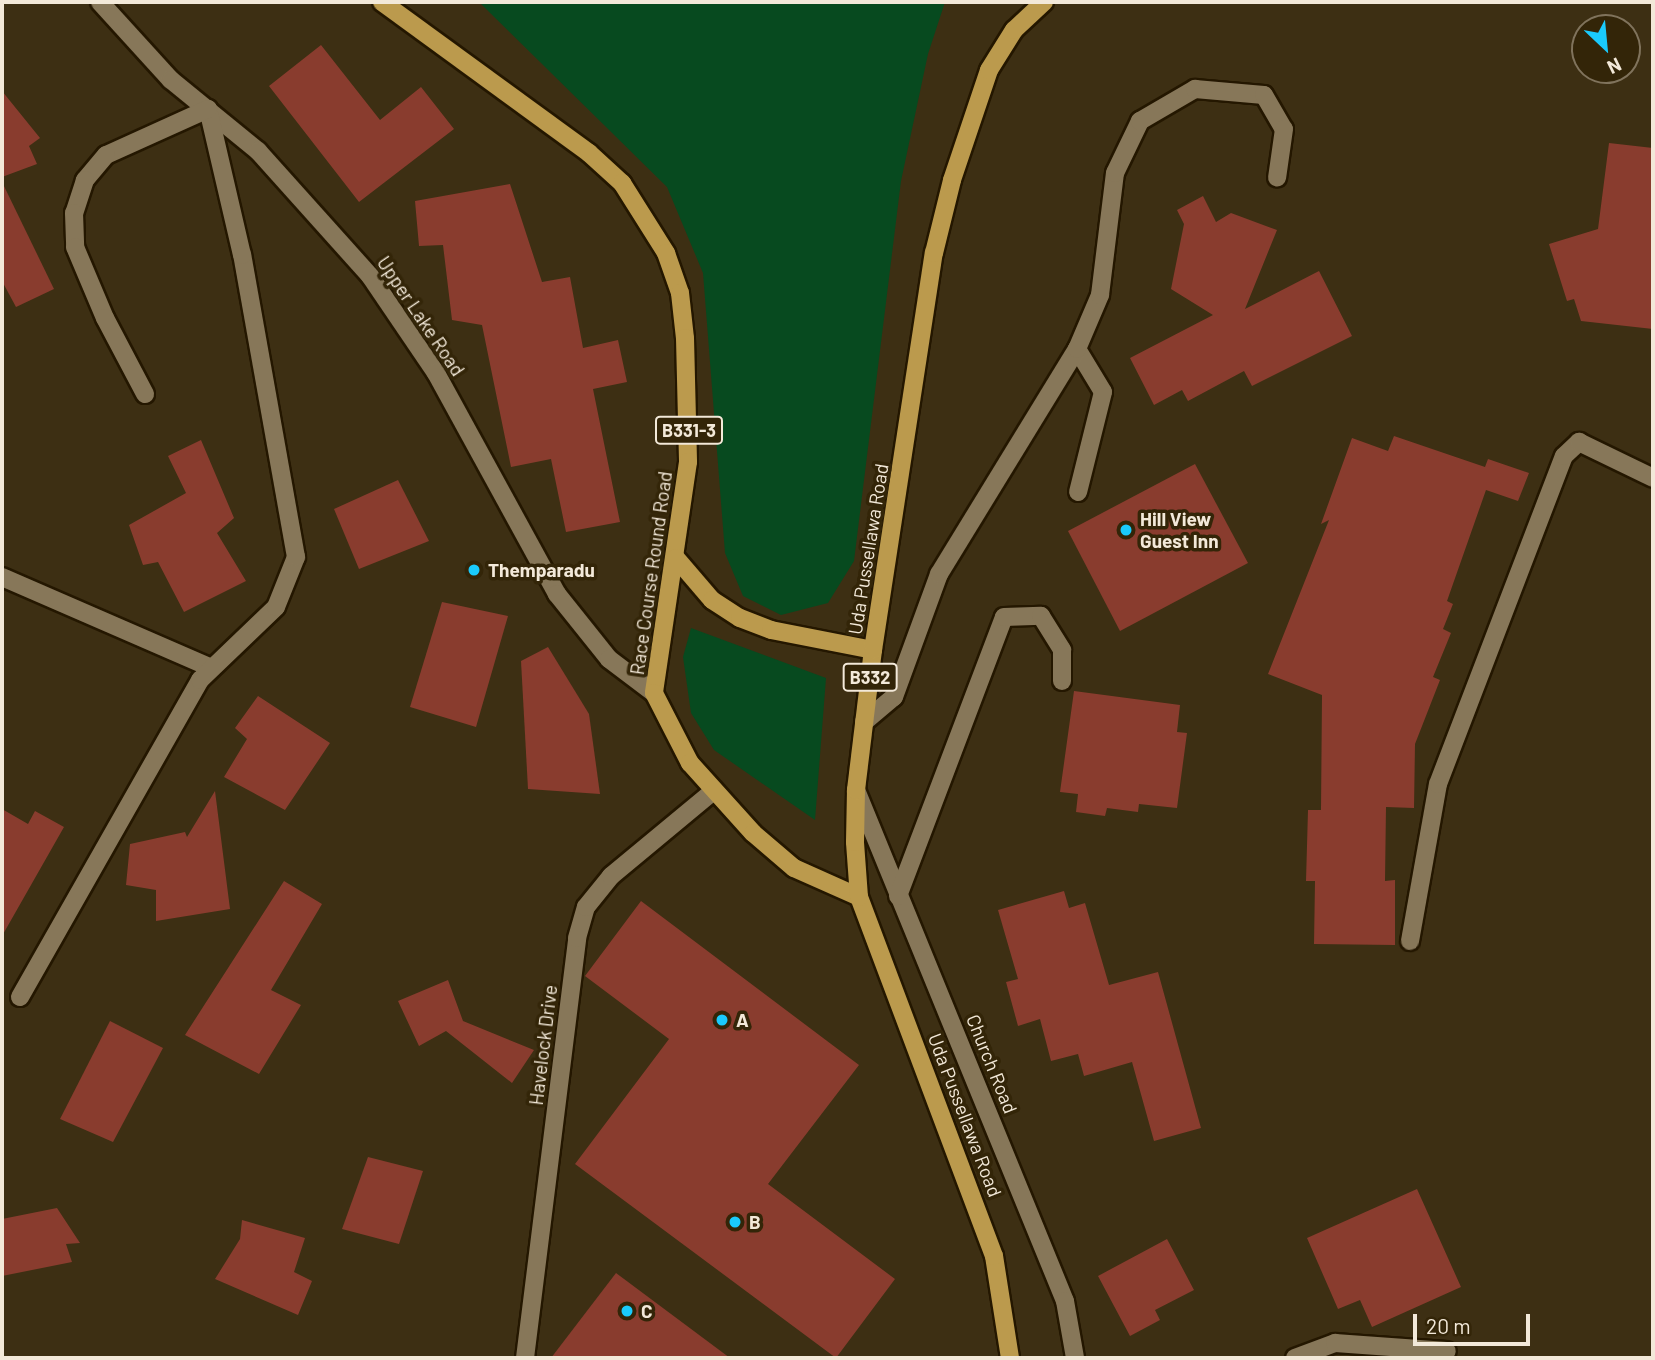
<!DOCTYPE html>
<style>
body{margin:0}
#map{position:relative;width:1655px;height:1360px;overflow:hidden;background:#3d2f13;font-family:Barlow,sans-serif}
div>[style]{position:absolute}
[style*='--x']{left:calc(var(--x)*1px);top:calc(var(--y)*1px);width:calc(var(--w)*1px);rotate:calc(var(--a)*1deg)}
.green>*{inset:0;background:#074a1f}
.building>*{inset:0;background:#893c2e}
.roads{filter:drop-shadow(2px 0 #241700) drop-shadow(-2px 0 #241700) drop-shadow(0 2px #241700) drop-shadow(0 -2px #241700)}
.minor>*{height:18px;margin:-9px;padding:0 9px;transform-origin:9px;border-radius:9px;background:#877759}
.major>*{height:18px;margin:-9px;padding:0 9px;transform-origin:9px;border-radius:9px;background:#bb9a4d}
.dots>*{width:19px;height:19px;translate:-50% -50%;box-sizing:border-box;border:4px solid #332508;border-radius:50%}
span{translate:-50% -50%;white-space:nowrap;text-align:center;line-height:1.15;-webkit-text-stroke:7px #332508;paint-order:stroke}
.shield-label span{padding:2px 5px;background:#332508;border:2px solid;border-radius:5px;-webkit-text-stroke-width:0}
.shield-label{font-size:18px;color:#f3e9d9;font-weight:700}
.street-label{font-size:19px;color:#f3e9d9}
.poi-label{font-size:19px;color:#f3e9d9;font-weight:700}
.left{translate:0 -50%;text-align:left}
.frame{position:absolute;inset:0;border:4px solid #f3e9d9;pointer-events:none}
.north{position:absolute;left:1571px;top:14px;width:70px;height:70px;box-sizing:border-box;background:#332508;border:2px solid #80735c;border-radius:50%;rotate:154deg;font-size:19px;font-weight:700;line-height:28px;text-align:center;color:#f3e9d9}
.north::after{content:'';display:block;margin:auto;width:24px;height:32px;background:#1acafc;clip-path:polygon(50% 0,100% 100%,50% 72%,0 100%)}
.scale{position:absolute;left:1413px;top:1314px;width:117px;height:32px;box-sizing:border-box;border:4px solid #f3e9d9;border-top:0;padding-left:9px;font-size:21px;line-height:24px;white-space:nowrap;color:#f3e9d9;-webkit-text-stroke:5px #332508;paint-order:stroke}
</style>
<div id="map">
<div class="green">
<div style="clip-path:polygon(479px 2px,945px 2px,928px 54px,901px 181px,854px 561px,828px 603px,781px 615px,743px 596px,725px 553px,703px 273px,667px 187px)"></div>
<div style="clip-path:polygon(691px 628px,826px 678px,815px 820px,714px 750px,691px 713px,683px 657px)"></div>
</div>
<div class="building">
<div style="clip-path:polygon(321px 45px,380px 120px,421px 87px,454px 129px,359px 202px,269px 86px)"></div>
<div style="clip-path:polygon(2px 91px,40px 138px,29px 146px,37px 164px,2px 177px)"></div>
<div style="clip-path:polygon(1609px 143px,1653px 148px,1653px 329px,1581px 321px,1574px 299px,1567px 301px,1549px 244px,1598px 229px)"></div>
<div style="clip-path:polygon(2px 182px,54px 289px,16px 307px,2px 281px)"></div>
<div style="clip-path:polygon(510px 184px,542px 282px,570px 277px,583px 348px,618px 340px,627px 382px,593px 389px,620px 522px,566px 532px,551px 459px,511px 467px,482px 325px,452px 320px,443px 245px,419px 246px,415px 201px)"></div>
<div style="clip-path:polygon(1203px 196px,1216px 222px,1231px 213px,1277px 230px,1245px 309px,1319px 271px,1352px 336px,1252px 386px,1244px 371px,1188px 401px,1182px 390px,1154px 405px,1130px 358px,1213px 315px,1171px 289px,1184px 224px,1177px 210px)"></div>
<div style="clip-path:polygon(1394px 436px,1485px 467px,1488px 459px,1529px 473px,1518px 501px,1486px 490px,1447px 601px,1453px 604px,1443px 629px,1451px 633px,1433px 677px,1440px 680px,1415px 744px,1414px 808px,1386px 807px,1385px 881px,1395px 880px,1395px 945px,1314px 944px,1315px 881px,1306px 881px,1308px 810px,1321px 810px,1322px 695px,1268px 674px,1329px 520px,1321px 524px,1352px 438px,1388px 451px)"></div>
<div style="clip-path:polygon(201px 440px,234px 518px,217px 533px,246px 581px,184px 612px,158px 562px,143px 565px,129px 525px,186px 493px,168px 456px)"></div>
<div style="clip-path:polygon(1195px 464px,1248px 563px,1120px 631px,1068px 531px)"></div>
<div style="clip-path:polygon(398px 480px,429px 541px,359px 569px,334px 509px)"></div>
<div style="clip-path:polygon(442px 602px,508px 616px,476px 727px,410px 707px)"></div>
<div style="clip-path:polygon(548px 647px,589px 714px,600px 794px,528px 789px,521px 661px)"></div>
<div style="clip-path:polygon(1074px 691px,1180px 705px,1177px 732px,1187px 733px,1177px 808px,1139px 804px,1138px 812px,1107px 808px,1105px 816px,1076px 812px,1078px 794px,1060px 792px)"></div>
<div style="clip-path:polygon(258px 696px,330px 743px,285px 810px,224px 777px,247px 739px,235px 728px)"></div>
<div style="clip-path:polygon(215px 791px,230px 909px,156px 921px,156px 890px,126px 885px,130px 844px,185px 832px,187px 837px)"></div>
<div style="clip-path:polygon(2px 809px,28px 824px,35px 811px,64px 827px,2px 936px)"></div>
<div style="clip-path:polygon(284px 881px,322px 904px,271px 990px,301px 1005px,259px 1074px,185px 1035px)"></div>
<div style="clip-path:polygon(1064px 891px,1069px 908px,1085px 903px,1109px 985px,1158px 972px,1201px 1128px,1154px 1141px,1132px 1062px,1084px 1076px,1078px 1054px,1051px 1061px,1040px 1019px,1018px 1026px,1006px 982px,1018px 979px,998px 910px)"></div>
<div style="clip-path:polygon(641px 901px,859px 1065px,768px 1184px,895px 1279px,836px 1358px,575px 1164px,669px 1039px,585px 976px)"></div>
<div style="clip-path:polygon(448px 980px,463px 1021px,534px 1050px,512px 1083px,446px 1031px,419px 1046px,398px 1001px)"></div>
<div style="clip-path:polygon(110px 1021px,163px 1048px,113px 1142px,60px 1119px)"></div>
<div style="clip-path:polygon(368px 1157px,423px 1171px,399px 1244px,342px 1229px)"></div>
<div style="clip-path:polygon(1417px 1189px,1461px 1287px,1372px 1327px,1360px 1300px,1338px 1309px,1307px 1238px)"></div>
<div style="clip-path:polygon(57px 1208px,80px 1243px,66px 1244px,72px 1262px,2px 1276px,2px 1219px)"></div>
<div style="clip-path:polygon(242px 1220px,305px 1238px,294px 1272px,312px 1281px,298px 1315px,215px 1279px,240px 1239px)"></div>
<div style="clip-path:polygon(1167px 1239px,1194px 1290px,1155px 1310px,1160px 1320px,1130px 1336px,1098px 1276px)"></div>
<div style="clip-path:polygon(616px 1273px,730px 1358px,551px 1358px)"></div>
</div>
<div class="roads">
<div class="minor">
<div style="--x:100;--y:2;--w:105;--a:47.7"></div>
<div style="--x:171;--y:80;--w:112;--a:39.2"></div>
<div style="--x:258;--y:151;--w:168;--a:48.1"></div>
<div style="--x:370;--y:276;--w:117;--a:55.8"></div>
<div style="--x:436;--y:373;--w:252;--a:61.3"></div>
<div style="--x:557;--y:594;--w:83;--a:51.3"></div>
<div style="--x:609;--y:659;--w:56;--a:37.1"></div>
<div style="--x:1077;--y:349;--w:50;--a:58.8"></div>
<div style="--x:1103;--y:392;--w:103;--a:104"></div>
<div style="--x:2;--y:577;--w:226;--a:23.5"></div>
<div style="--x:864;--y:722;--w:39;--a:-40"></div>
<div style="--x:894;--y:697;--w:131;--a:-69.9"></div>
<div style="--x:939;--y:574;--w:264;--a:-58.5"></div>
<div style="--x:1077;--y:349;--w:59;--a:-66.9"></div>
<div style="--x:1100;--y:295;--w:123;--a:-83"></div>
<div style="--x:1115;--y:173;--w:58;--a:-64.3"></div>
<div style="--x:1140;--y:121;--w:64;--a:-30.2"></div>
<div style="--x:1195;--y:89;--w:69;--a:5"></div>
<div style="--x:1264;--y:95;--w:39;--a:60"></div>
<div style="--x:1284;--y:129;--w:49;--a:98.1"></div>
<div style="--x:856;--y:790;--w:552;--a:67.76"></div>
<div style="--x:1065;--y:1301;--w:58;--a:80"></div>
<div style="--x:898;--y:896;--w:298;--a:-69.2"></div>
<div style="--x:1004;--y:617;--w:37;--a:-2"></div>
<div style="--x:1041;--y:616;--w:40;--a:58"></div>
<div style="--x:1062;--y:650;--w:31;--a:90"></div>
<div style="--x:1410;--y:941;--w:159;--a:-79.9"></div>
<div style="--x:1438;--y:784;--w:351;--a:-69"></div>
<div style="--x:1564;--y:456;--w:21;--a:-43"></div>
<div style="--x:1579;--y:442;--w:82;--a:25.9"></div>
<div style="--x:20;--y:997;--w:365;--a:-60.4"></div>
<div style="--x:200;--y:680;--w:105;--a:-43.8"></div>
<div style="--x:276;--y:607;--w:54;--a:-68.2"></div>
<div style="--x:296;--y:557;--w:307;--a:-100.1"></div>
<div style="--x:242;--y:255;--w:150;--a:-103.1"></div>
<div style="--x:208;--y:109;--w:112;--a:155.7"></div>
<div style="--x:106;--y:155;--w:33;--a:130"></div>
<div style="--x:85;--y:180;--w:35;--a:108"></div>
<div style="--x:74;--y:213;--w:34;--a:88"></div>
<div style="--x:75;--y:247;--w:77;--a:67.1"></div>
<div style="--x:105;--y:318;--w:86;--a:62.2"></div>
<div style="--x:525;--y:1358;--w:423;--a:-82.9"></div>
<div style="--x:577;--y:938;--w:32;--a:-74"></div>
<div style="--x:586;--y:907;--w:40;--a:-51"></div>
<div style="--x:611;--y:876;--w:131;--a:-39.7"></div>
<div style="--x:1295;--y:1358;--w:43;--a:-20.6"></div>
<div style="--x:1335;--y:1343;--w:112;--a:4.1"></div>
</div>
<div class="major">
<div style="--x:382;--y:2;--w:256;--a:36.1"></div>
<div style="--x:589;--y:153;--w:45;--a:42.3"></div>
<div style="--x:622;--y:183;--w:83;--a:57.8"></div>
<div style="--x:666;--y:253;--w:42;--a:70.7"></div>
<div style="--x:680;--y:293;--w:45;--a:83.7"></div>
<div style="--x:685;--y:338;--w:124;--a:88.6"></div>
<div style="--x:688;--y:462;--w:233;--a:98.4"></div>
<div style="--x:654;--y:693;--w:79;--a:62.8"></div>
<div style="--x:690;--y:763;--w:94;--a:48"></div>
<div style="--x:753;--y:833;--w:54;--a:40.5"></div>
<div style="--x:794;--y:868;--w:71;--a:24"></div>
<div style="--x:676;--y:558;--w:55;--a:49.4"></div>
<div style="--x:712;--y:600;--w:33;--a:33"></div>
<div style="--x:740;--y:618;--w:33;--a:21"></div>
<div style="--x:771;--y:630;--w:104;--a:11.1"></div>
<div style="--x:1010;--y:1358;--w:103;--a:-98.9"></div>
<div style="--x:994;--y:1256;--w:384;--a:-110.6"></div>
<div style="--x:859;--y:897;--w:55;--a:-94.2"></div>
<div style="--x:855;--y:842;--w:52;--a:-88.9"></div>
<div style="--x:856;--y:790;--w:141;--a:-83.1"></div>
<div style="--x:873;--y:650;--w:402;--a:-81.3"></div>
<div style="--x:934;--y:253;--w:75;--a:-76.1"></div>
<div style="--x:952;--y:180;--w:116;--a:-71.4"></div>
<div style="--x:989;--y:70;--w:47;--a:-58"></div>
<div style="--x:1014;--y:30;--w:41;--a:-43"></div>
</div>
</div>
<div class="dots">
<div style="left:1126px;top:530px;background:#1acafc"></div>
<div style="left:474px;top:570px;background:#1acafc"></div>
<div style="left:722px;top:1020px;background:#1acafc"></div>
<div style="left:735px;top:1222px;background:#1acafc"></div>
<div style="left:627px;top:1311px;background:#1acafc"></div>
</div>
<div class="shield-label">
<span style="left:689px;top:430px">B331-3</span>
<span style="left:870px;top:677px">B332</span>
</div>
<div class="street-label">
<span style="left:421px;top:316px;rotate:56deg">Upper Lake Road</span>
<span style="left:868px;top:549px;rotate:-81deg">Uda Pussellawa Road</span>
<span style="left:651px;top:573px;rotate:-82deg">Race Course Round Road</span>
<span style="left:543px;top:1045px;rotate:-83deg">Havelock Drive</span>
<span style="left:992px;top:1064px;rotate:68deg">Church Road</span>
<span style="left:965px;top:1115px;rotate:69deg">Uda Pussellawa Road</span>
</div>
<div class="poi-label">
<span class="left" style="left:1140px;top:530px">Hill View<br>Guest Inn</span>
<span class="left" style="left:488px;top:570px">Themparadu</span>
<span class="left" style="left:736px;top:1020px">A</span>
<span class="left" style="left:749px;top:1222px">B</span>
<span class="left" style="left:641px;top:1311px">C</span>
</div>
<div class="frame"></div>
<div class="north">N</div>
<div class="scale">20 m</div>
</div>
